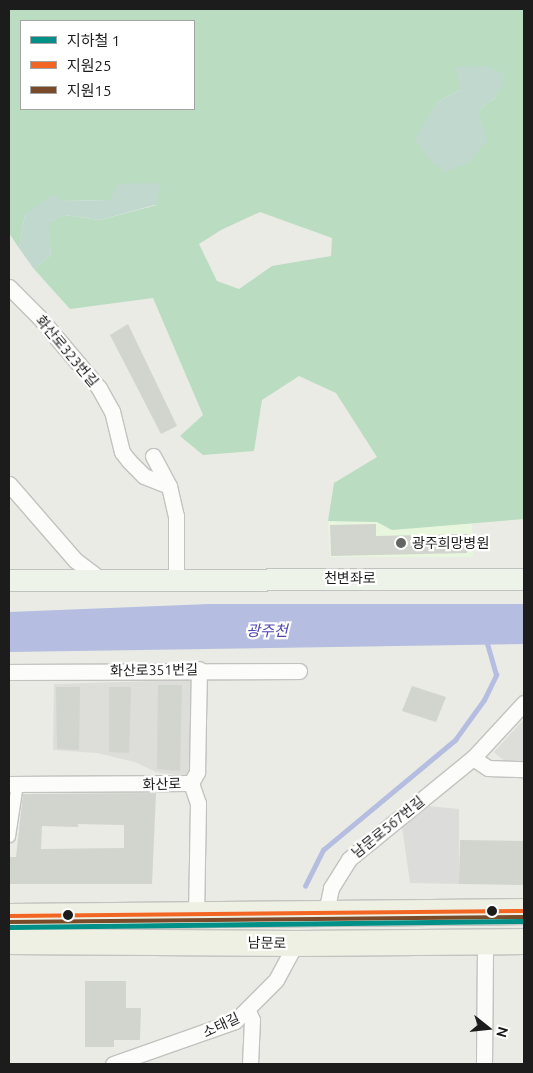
<!DOCTYPE html>
<meta charset="utf-8">
<style>
body{margin:0}
#map{position:relative;width:533px;height:1073px;overflow:hidden;background:#e9ebe4;font-family:Ubuntu,"Noto Sans KR",sans-serif}
div>[style]{position:absolute}
[style*='--x']{left:calc(var(--x)*1px);top:calc(var(--y)*1px);width:calc(var(--w)*1px);rotate:calc(var(--a)*1deg)}
.residential>*{inset:0;background:#ddddda}
.education>*{inset:0;background:#e8f6de}
.forest>*{inset:0;background:#badcc1}
.cemetery>*{inset:0;background:#c1d8cf}
.parking>*{inset:0;background:#dcddda}
.water>*{inset:0;background:#b5bee0}
.stream>*{height:4.5px;margin:-2.25px;padding:0 2.25px;transform-origin:2.25px;border-radius:2.25px;background:#b5bee0}
.building>*{inset:0;background:#d2d4ce}
.roads{filter:drop-shadow(1px 0 #c2c3c0) drop-shadow(-1px 0 #c2c3c0) drop-shadow(0 1px #c2c3c0) drop-shadow(0 -1px #c2c3c0)}
.pedestrian>*{height:11px;margin:-5.5px;padding:0 5.5px;transform-origin:5.5px;border-radius:5.5px;background:#fcfcfb}
.minor>*{height:15px;margin:-7.5px;padding:0 7.5px;transform-origin:7.5px;border-radius:7.5px;background:#fcfcfb}
.secondary>*{height:21px;margin:-10.5px;padding:0 10.5px;transform-origin:10.5px;border-radius:10.5px;background:#edf3e9}
.primary>*{height:25px;margin:-12.5px;padding:0 12.5px;transform-origin:12.5px;border-radius:12.5px;background:#eef0e3}
.bus-1>*{height:4px;margin:-2px;padding:0 2px;transform-origin:2px;border-radius:2px;background:#f26522}
.bus-2>*{height:4px;margin:-2px;padding:0 2px;transform-origin:2px;border-radius:2px;background:#7a4b2a}
.metro-1>*{height:5px;margin:-2.5px;padding:0 2.5px;transform-origin:2.5px;border-radius:2.5px;background:#009088}
.dots>*{width:14px;height:14px;translate:-50% -50%;box-sizing:border-box;border:2px solid #fff;border-radius:50%}
span{translate:-50% -50%;white-space:nowrap;text-align:center;line-height:1.15;-webkit-text-stroke:4.5px #fff;paint-order:stroke}
.street-label{font-size:14px;color:#1c1c1c}
.poi-label{font-size:14px;color:#1c1c1c}
.left{translate:0 -50%;text-align:left}
.water-label{font-size:15px;color:#4f45af;font-style:italic}
.frame{position:absolute;inset:0;border:10px solid #1c1c1c;pointer-events:none}
.legend{position:absolute;left:20px;top:20px;width:175px;height:90px;box-sizing:border-box;background:#fff;border:1px solid #a4a4a4;margin:0;padding:6px 9px;list-style:none;font-size:15px;color:#1c1c1c}
.legend li{display:flex;align-items:center;gap:10px;height:25px}
.legend b{width:25px;border:1px solid #a4a4a4}
.north{position:absolute;left:463px;top:1003px;width:50px;height:50px;-webkit-text-stroke:4px #fff;paint-order:stroke;rotate:106deg;font-size:14px;font-weight:700;line-height:20px;text-align:center;color:#1c1c1c}
.north::after{content:'';display:block;margin:auto;width:18px;height:22px;background:#1c1c1c;clip-path:polygon(50% 0,100% 100%,50% 72%,0 100%)}
</style>
<div id="map">
<div class="residential">
<div style="clip-path:polygon(192px 680px,190px 777px,156px 772px,135px 762px,97px 753px,53px 750px,54px 684px)"></div>
<div style="clip-path:polygon(524px 719px,524px 764px,508px 764px,494px 752px)"></div>
</div>
<div class="education">
<div style="clip-path:polygon(328px 521px,377px 522px,392px 530px,472px 523px,473px 557px,330px 557px)"></div>
</div>
<div class="forest">
<div style="clip-path:polygon(evenodd,9px 9px,524px 9px,524px 519px,392px 530px,377px 522px,328px 521px,334px 483px,377px 457px,336px 393px,299px 376px,262px 400px,254px 451px,203px 455px,180px 436px,203px 415px,153px 298px,70px 309px,34px 269px,51px 255px,48px 223px,64px 215px,100px 220px,157px 205px,110px 200px,62px 201px,25px 214px,19px 248px,9px 233px,9px 9px,21px 21px,194px 21px,194px 109px,21px 109px,21px 21px,9px 9px,461px 89px,497px 97px,478px 110px,437px 102px,461px 89px,9px 9px,260px 212px,332px 238px,331px 256px,272px 266px,239px 289px,217px 281px,199px 244px,221px 230px,260px 212px)"></div>
</div>
<div class="cemetery">
<div style="clip-path:polygon(488px 66px,505px 75px,497px 97px,478px 110px,488px 140px,468px 163px,445px 172px,428px 158px,415px 139px,437px 102px,461px 89px,455px 67px)"></div>
<div style="clip-path:polygon(159px 183px,158px 204px,100px 220px,64px 215px,49px 223px,51px 255px,34px 269px,19px 248px,25px 214px,54px 194px,62px 201px,110px 200px,118px 184px)"></div>
</div>
<div class="parking">
<div style="clip-path:polygon(427px 806px,459px 809px,459px 884px,410px 883px,402px 827px)"></div>
</div>
<div class="water">
<div style="clip-path:polygon(209px 604px,524px 604px,524px 644px,9px 652px,9px 612px)"></div>
</div>
<div class="stream">
<div style="--x:305;--y:886;--w:40;--a:-63.4"></div>
<div style="--x:323;--y:850;--w:172;--a:-39.8"></div>
<div style="--x:455;--y:740;--w:49;--a:-54.1"></div>
<div style="--x:484;--y:700;--w:28;--a:-64"></div>
<div style="--x:496;--y:675;--w:37;--a:-106"></div>
</div>
<div class="building">
<div style="clip-path:polygon(128px 324px,177px 426px,161px 434px,110px 335px)"></div>
<div style="clip-path:polygon(376px 524px,376px 536px,467px 534px,467px 553px,331px 556px,330px 525px)"></div>
<div style="clip-path:polygon(158px 685px,182px 685px,180px 771px,157px 769px)"></div>
<div style="clip-path:polygon(412px 686px,446px 697px,436px 722px,402px 711px)"></div>
<div style="clip-path:polygon(56px 687px,80px 687px,79px 750px,57px 749px)"></div>
<div style="clip-path:polygon(109px 687px,131px 687px,129px 753px,109px 752px)"></div>
<div style="clip-path:polygon(evenodd,156px 793px,152px 884px,9px 884px,9px 857px,16px 857px,23px 794px,156px 793px,78px 824px,124px 825px,124px 848px,41px 849px,42px 826px,78px 827px,78px 824px)"></div>
<div style="clip-path:polygon(460px 840px,524px 841px,524px 885px,459px 884px)"></div>
<div style="clip-path:polygon(85px 981px,126px 981px,126px 1008px,141px 1008px,140px 1040px,114px 1040px,114px 1047px,85px 1047px)"></div>
</div>
<div class="roads">
<div class="pedestrian">
<div style="--x:9;--y:836;--w:53;--a:-81.3"></div>
</div>
<div class="minor">
<div style="--x:9;--y:287;--w:42;--a:45"></div>
<div style="--x:39;--y:317;--w:93;--a:49.8"></div>
<div style="--x:99;--y:388;--w:26;--a:61"></div>
<div style="--x:112;--y:411;--w:42;--a:76.3"></div>
<div style="--x:122;--y:452;--w:11;--a:52"></div>
<div style="--x:129;--y:461;--w:21;--a:45"></div>
<div style="--x:144;--y:476;--w:27;--a:22"></div>
<div style="--x:153;--y:456;--w:34;--a:62"></div>
<div style="--x:169;--y:486;--w:31;--a:77"></div>
<div style="--x:176;--y:516;--w:63;--a:90"></div>
<div style="--x:9;--y:484;--w:101;--a:49"></div>
<div style="--x:75;--y:560;--w:35;--a:37"></div>
<div style="--x:9;--y:672;--w:290;--a:-0.2"></div>
<div style="--x:473;--y:758;--w:75;--a:-47.2"></div>
<div style="--x:191;--y:783;--w:21;--a:71"></div>
<div style="--x:198;--y:803;--w:112;--a:91"></div>
<div style="--x:9;--y:784;--w:182;--a:-0.3"></div>
<div style="--x:191;--y:783;--w:13;--a:-61"></div>
<div style="--x:197;--y:772;--w:103;--a:-88.9"></div>
<div style="--x:326;--y:912;--w:25;--a:-78"></div>
<div style="--x:331;--y:888;--w:34;--a:-58"></div>
<div style="--x:349;--y:859;--w:160;--a:-39.2"></div>
<div style="--x:473;--y:758;--w:18;--a:34"></div>
<div style="--x:488;--y:768;--w:36;--a:2"></div>
<div style="--x:248;--y:1011;--w:10;--a:66"></div>
<div style="--x:252;--y:1020;--w:44;--a:92.6"></div>
<div style="--x:113;--y:1064;--w:129;--a:-19.4"></div>
<div style="--x:235;--y:1021;--w:58;--a:-45"></div>
<div style="--x:276;--y:980;--w:42;--a:-61.6"></div>
<div style="--x:484;--y:1064;--w:123;--a:-89.5"></div>
</div>
<div class="secondary">
<div style="--x:9;--y:580;--w:515;--a:-0.11"></div>
</div>
<div class="primary">
<div style="--x:9;--y:916;--w:515;--a:-0.56"></div>
<div style="--x:9;--y:941;--w:287;--a:0.4"></div>
<div style="--x:296;--y:943;--w:228;--a:-0.5"></div>
</div>
</div>
<div class="bus-1">
<div style="--x:9;--y:916;--w:515;--a:-0.56"></div>
</div>
<div class="bus-2">
<div style="--x:9;--y:922;--w:515;--a:-0.56"></div>
</div>
<div class="metro-1">
<div style="--x:9;--y:927;--w:515;--a:-0.67"></div>
</div>
<div class="dots">
<div style="left:401px;top:543px;background:#646462"></div>
<div style="left:492px;top:911px;background:#1c1c1c"></div>
<div style="left:68px;top:915px;background:#1c1c1c"></div>
</div>
<div class="street-label">
<span style="left:67px;top:351px;rotate:50deg">화산로323번길</span>
<span style="left:350px;top:578px">천변좌로</span>
<span style="left:154px;top:670px;rotate:-1deg">화산로351번길</span>
<span style="left:162px;top:784px;rotate:-2deg">화산로</span>
<span style="left:388px;top:827px;rotate:-39deg">남문로567번길</span>
<span style="left:267px;top:943px;rotate:1deg">남문로</span>
<span style="left:221px;top:1025px;rotate:-25deg">소태길</span>
</div>
<div class="poi-label">
<span class="left" style="left:412px;top:543px">광주희망병원</span>
</div>
<div class="water-label">
<span style="left:267px;top:631px">광주천</span>
</div>
<div class="frame"></div>
<ul class="legend">
<li><b style="height:6px;background:#009088"></b>지하철 1</li>
<li><b style="height:6px;background:#f26522"></b>지원25</li>
<li><b style="height:6px;background:#7a4b2a"></b>지원15</li>
</ul>
<div class="north">N</div>
</div>
